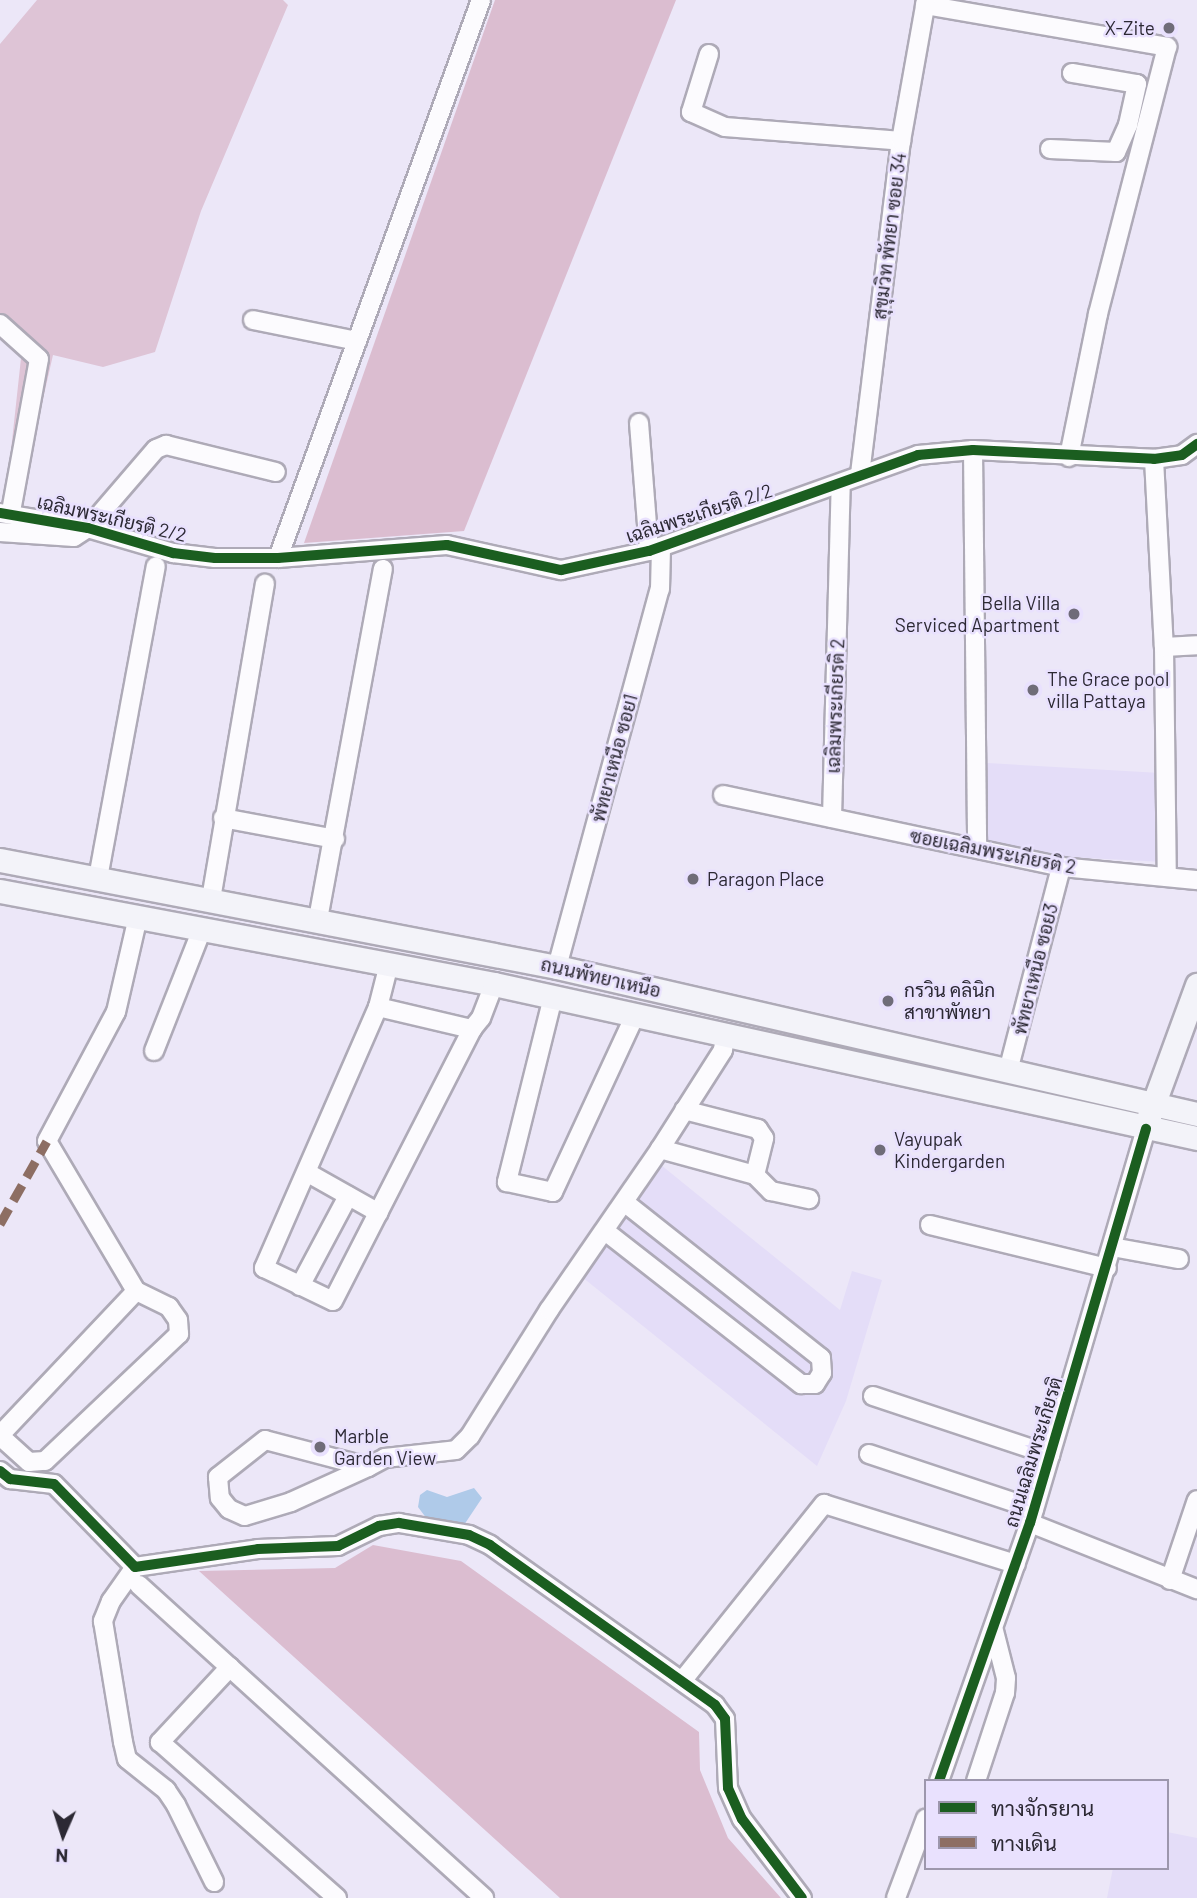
<!DOCTYPE html>
<meta charset="utf-8">
<style>
body{margin:0}
#map{position:relative;width:1197px;height:1898px;overflow:hidden;background:#ece7f8;font-family:Barlow,Sarabun,sans-serif}
div>[style]{position:absolute}
[style*='--x']{left:calc(var(--x)*1px);top:calc(var(--y)*1px);width:calc(var(--w)*1px);rotate:calc(var(--a)*1deg)}
.built>*{inset:0;background:#e4ddf8}
.green>*{inset:0;background:#dec4d6}
.forest>*{inset:0;background:#dbbdd0}
.water>*{inset:0;background:#afcae9}
.roads{filter:drop-shadow(2px 0 #aeaab7) drop-shadow(-2px 0 #aeaab7) drop-shadow(0 2px #aeaab7) drop-shadow(0 -2px #aeaab7)}
.minor>*{height:18px;margin:-9px;padding:0 9px;transform-origin:9px;border-radius:9px;background:#fcfbfe}
.major>*{height:23px;margin:-11.5px;padding:0 11.5px;transform-origin:11.5px;border-radius:11.5px;background:#f3f3f9}
.quiet>*{height:9px;margin-top:-4.5px;transform-origin:0;background:repeating-linear-gradient(90deg,#8d6e63 0 18px,transparent 0 27px)}
.cycleway>*{height:10px;margin:-5px;padding:0 5px;transform-origin:5px;border-radius:5px;background:#1b5e20}
.dots>*{width:19px;height:19px;translate:-50% -50%;box-sizing:border-box;border:4px solid #e9e1fe;border-radius:50%}
span{translate:-50% -50%;white-space:nowrap;text-align:center;line-height:1.15;-webkit-text-stroke:5px #e9e1fe;paint-order:stroke}
.poi-label{font-size:19px;color:#2c2934}
.right{translate:-100% -50%;text-align:right}
.left{translate:0 -50%;text-align:left}
.street-label{font-size:19px;color:#2c2934}
.legend{position:absolute;left:924px;top:1779px;width:245px;height:91px;box-sizing:border-box;background:#e9e1fe;border:2px solid #9d97ad;margin:0;padding:9px 12px;list-style:none;font-size:21px;color:#2c2934}
.legend li{display:flex;align-items:center;gap:14px;height:35px}
.legend b{width:35px;border:2px solid #9d97ad}
.north{position:absolute;left:28px;top:1800px;width:70px;height:70px;-webkit-text-stroke:5px #e9e1fe;paint-order:stroke;rotate:183deg;font-size:19px;font-weight:700;line-height:28px;text-align:center;color:#2c2934}
.north::after{content:'';display:block;margin:auto;width:24px;height:32px;background:#2c2934;clip-path:polygon(50% 0,100% 100%,50% 72%,0 100%)}
</style>
<div id="map">
<div class="built">
<div style="clip-path:polygon(987px 763px,1160px 773px,1163px 862px,1050px 856px,986px 839px)"></div>
<div style="clip-path:polygon(661px 1165px,840px 1310px,852px 1271px,882px 1280px,846px 1401px,817px 1466px,582px 1277px)"></div>
<div style="clip-path:polygon(1167px 1832px,1197px 1838px,1197px 1898px,1107px 1898px,1113px 1868px,1167px 1868px)"></div>
</div>
<div class="green">
<div style="clip-path:polygon(37px 0,283px 0,288px 5px,201px 211px,155px 352px,103px 367px,53px 355px,22px 491px,7px 487px,22px 349px,0 335px,0 44px)"></div>
</div>
<div class="forest">
<div style="clip-path:polygon(495px 0,676px 0,464px 531px,304px 543px)"></div>
<div style="clip-path:polygon(373px 1545px,461px 1561px,699px 1732px,700px 1770px,728px 1838px,781px 1898px,560px 1898px,199px 1571px,335px 1568px)"></div>
</div>
<div class="water">
<div style="clip-path:polygon(474px 1488px,482px 1498px,464px 1525px,427px 1519px,418px 1507px,420px 1495px,427px 1490px,447px 1497px)"></div>
</div>
<div class="roads">
<div class="minor">
<div style="--x:925;--y:5;--w:246;--a:9.8"></div>
<div style="--x:1167;--y:47;--w:276;--a:104.5"></div>
<div style="--x:1098;--y:314;--w:146;--a:101.5"></div>
<div style="--x:709;--y:54;--w:61;--a:107.2"></div>
<div style="--x:691;--y:112;--w:37;--a:24"></div>
<div style="--x:725;--y:127;--w:177;--a:4.5"></div>
<div style="--x:1050;--y:149;--w:66;--a:2.6"></div>
<div style="--x:1116;--y:152;--w:30;--a:-66"></div>
<div style="--x:1128;--y:125;--w:42;--a:-77.6"></div>
<div style="--x:1137;--y:84;--w:66;--a:-170.4"></div>
<div style="--x:253;--y:320;--w:106;--a:11.4"></div>
<div style="--x:0;--y:324;--w:52;--a:41.9"></div>
<div style="--x:39;--y:359;--w:156;--a:100.4"></div>
<div style="--x:639;--y:423;--w:128;--a:85.5"></div>
<div style="--x:973;--y:450;--w:398;--a:89.4"></div>
<div style="--x:1154;--y:459;--w:188;--a:87"></div>
<div style="--x:1164;--y:647;--w:230;--a:89.3"></div>
<div style="--x:860;--y:474;--w:336;--a:-83"></div>
<div style="--x:901;--y:141;--w:143;--a:-79.9"></div>
<div style="--x:0;--y:513;--w:89;--a:9.7"></div>
<div style="--x:88;--y:528;--w:89;--a:16.4"></div>
<div style="--x:173;--y:553;--w:42;--a:6.8"></div>
<div style="--x:215;--y:558;--w:63;--a:0"></div>
<div style="--x:278;--y:558;--w:169;--a:-4.4"></div>
<div style="--x:447;--y:545;--w:117;--a:12.4"></div>
<div style="--x:561;--y:570;--w:90;--a:-12.2"></div>
<div style="--x:649;--y:551;--w:286;--a:-19.6"></div>
<div style="--x:918;--y:455;--w:55;--a:-5.2"></div>
<div style="--x:973;--y:450;--w:181;--a:2.8"></div>
<div style="--x:1154;--y:459;--w:28;--a:-8"></div>
<div style="--x:1182;--y:455;--w:19;--a:-36"></div>
<div style="--x:0;--y:532;--w:74;--a:3.9"></div>
<div style="--x:74;--y:537;--w:17;--a:-33"></div>
<div style="--x:88;--y:528;--w:104;--a:-49.3"></div>
<div style="--x:156;--y:449;--w:11;--a:-22"></div>
<div style="--x:166;--y:445;--w:113;--a:13.8"></div>
<div style="--x:278;--y:558;--w:594;--a:-70.01"></div>
<div style="--x:1164;--y:647;--w:33;--a:-3"></div>
<div style="--x:723;--y:795;--w:346;--a:12"></div>
<div style="--x:1061;--y:867;--w:137;--a:5.5"></div>
<div style="--x:223;--y:818;--w:114;--a:10.6"></div>
<div style="--x:832;--y:818;--w:334;--a:-88.5"></div>
<div style="--x:98;--y:878;--w:317;--a:-79.5"></div>
<div style="--x:211;--y:899;--w:320;--a:-80.3"></div>
<div style="--x:318;--y:919;--w:356;--a:-79.5"></div>
<div style="--x:389;--y:964;--w:44;--a:104.3"></div>
<div style="--x:378;--y:1007;--w:97;--a:13.2"></div>
<div style="--x:472;--y:1029;--w:14;--a:-51"></div>
<div style="--x:481;--y:1018;--w:36;--a:-69"></div>
<div style="--x:557;--y:967;--w:392;--a:-74.8"></div>
<div style="--x:660;--y:589;--w:42;--a:-88.6"></div>
<div style="--x:553;--y:997;--w:191;--a:104"></div>
<div style="--x:507;--y:1182;--w:47;--a:12.3"></div>
<div style="--x:553;--y:1192;--w:195;--a:-65.1"></div>
<div style="--x:378;--y:1007;--w:285;--a:113.6"></div>
<div style="--x:264;--y:1268;--w:76;--a:25.6"></div>
<div style="--x:333;--y:1301;--w:305;--a:-62.9"></div>
<div style="--x:154;--y:1051;--w:131;--a:-68.5"></div>
<div style="--x:1008;--y:1071;--w:211;--a:-75.4"></div>
<div style="--x:660;--y:1149;--w:98;--a:15.3"></div>
<div style="--x:755;--y:1175;--w:38;--a:-76"></div>
<div style="--x:764;--y:1138;--w:11;--a:-124"></div>
<div style="--x:758;--y:1129;--w:76;--a:-165.6"></div>
<div style="--x:308;--y:1173;--w:81;--a:29.4"></div>
<div style="--x:755;--y:1175;--w:23;--a:45"></div>
<div style="--x:771;--y:1191;--w:39;--a:12"></div>
<div style="--x:930;--y:1225;--w:182;--a:13.7"></div>
<div style="--x:605;--y:1231;--w:249;--a:38"></div>
<div style="--x:801;--y:1384;--w:14;--a:0"></div>
<div style="--x:815;--y:1384;--w:13;--a:-58"></div>
<div style="--x:822;--y:1373;--w:15;--a:-94"></div>
<div style="--x:821;--y:1358;--w:251;--a:-141.6"></div>
<div style="--x:1112;--y:1247;--w:68;--a:10.2"></div>
<div style="--x:300;--y:1286;--w:102;--a:-61.9"></div>
<div style="--x:873;--y:1396;--w:187;--a:18.4"></div>
<div style="--x:0;--y:1435;--w:198;--a:-46.6"></div>
<div style="--x:0;--y:1436;--w:39;--a:42"></div>
<div style="--x:29;--y:1462;--w:16;--a:-4"></div>
<div style="--x:45;--y:1461;--w:185;--a:-43.5"></div>
<div style="--x:179;--y:1334;--w:14;--a:-94"></div>
<div style="--x:178;--y:1320;--w:16;--a:-125"></div>
<div style="--x:169;--y:1307;--w:37;--a:-154"></div>
<div style="--x:136;--y:1291;--w:174;--a:-120.7"></div>
<div style="--x:47;--y:1141;--w:146;--a:-61.9"></div>
<div style="--x:116;--y:1012;--w:98;--a:-77"></div>
<div style="--x:869;--y:1454;--w:174;--a:18.4"></div>
<div style="--x:368;--y:1467;--w:106;--a:-165.3"></div>
<div style="--x:265;--y:1440;--w:60;--a:141.8"></div>
<div style="--x:218;--y:1477;--w:21;--a:85"></div>
<div style="--x:220;--y:1498;--w:14;--a:51"></div>
<div style="--x:229;--y:1509;--w:17;--a:24"></div>
<div style="--x:245;--y:1516;--w:48;--a:-16.9"></div>
<div style="--x:291;--y:1502;--w:85;--a:-24.4"></div>
<div style="--x:368;--y:1467;--w:19;--a:-28"></div>
<div style="--x:385;--y:1458;--w:71;--a:-6.4"></div>
<div style="--x:456;--y:1450;--w:20;--a:-45"></div>
<div style="--x:470;--y:1436;--w:149;--a:-57.9"></div>
<div style="--x:549;--y:1310;--w:196;--a:-55.4"></div>
<div style="--x:660;--y:1149;--w:117;--a:-57.5"></div>
<div style="--x:723;--y:1050;--w:15;--a:-82"></div>
<div style="--x:0;--y:1471;--w:13;--a:39"></div>
<div style="--x:10;--y:1479;--w:44;--a:6.5"></div>
<div style="--x:54;--y:1484;--w:116;--a:45.7"></div>
<div style="--x:135;--y:1567;--w:124;--a:-8.3"></div>
<div style="--x:258;--y:1549;--w:80;--a:-2.1"></div>
<div style="--x:338;--y:1546;--w:46;--a:-26"></div>
<div style="--x:379;--y:1526;--w:20;--a:-9"></div>
<div style="--x:399;--y:1523;--w:71;--a:9.7"></div>
<div style="--x:469;--y:1535;--w:23;--a:25"></div>
<div style="--x:490;--y:1545;--w:276;--a:35.4"></div>
<div style="--x:715;--y:1705;--w:17;--a:54"></div>
<div style="--x:725;--y:1719;--w:69;--a:87.5"></div>
<div style="--x:728;--y:1788;--w:34;--a:66"></div>
<div style="--x:742;--y:1819;--w:99;--a:52.8"></div>
<div style="--x:1030;--y:1523;--w:180;--a:21.6"></div>
<div style="--x:135;--y:1567;--w:42;--a:125.2"></div>
<div style="--x:111;--y:1601;--w:22;--a:112"></div>
<div style="--x:103;--y:1621;--w:123;--a:80.6"></div>
<div style="--x:123;--y:1742;--w:17;--a:77"></div>
<div style="--x:127;--y:1759;--w:50;--a:38.5"></div>
<div style="--x:166;--y:1790;--w:18;--a:56"></div>
<div style="--x:176;--y:1805;--w:86;--a:63.7"></div>
<div style="--x:1170;--y:1580;--w:84;--a:-71.4"></div>
<div style="--x:139;--y:1585;--w:466;--a:42.2"></div>
<div style="--x:230;--y:1667;--w:103;--a:133"></div>
<div style="--x:160;--y:1742;--w:236;--a:41.4"></div>
<div style="--x:682;--y:1681;--w:227;--a:-51.3"></div>
<div style="--x:824;--y:1504;--w:201;--a:17.4"></div>
<div style="--x:939;--y:1781;--w:274;--a:-70.6"></div>
<div style="--x:1030;--y:1523;--w:411;--a:-73.6"></div>
<div style="--x:976;--y:1781;--w:93;--a:-71.8"></div>
<div style="--x:1005;--y:1693;--w:15;--a:-86"></div>
<div style="--x:1006;--y:1678;--w:49;--a:-104.3"></div>
<div style="--x:896;--y:1898;--w:85;--a:-69.4"></div>
</div>
<div class="major">
<div style="--x:0;--y:860;--w:567;--a:10.87"></div>
<div style="--x:557;--y:967;--w:657;--a:12.94"></div>
<div style="--x:0;--y:891;--w:503;--a:10.66"></div>
<div style="--x:494;--y:984;--w:720;--a:12.36"></div>
<div style="--x:1148;--y:1119;--w:143;--a:-69.9"></div>
</div>
</div>
<div class="quiet">
<div style="--x:0;--y:1224;--w:95;--a:-60.5"></div>
</div>
<div class="cycleway">
<div style="--x:0;--y:513;--w:89;--a:9.7"></div>
<div style="--x:88;--y:528;--w:89;--a:16.4"></div>
<div style="--x:173;--y:553;--w:42;--a:6.8"></div>
<div style="--x:215;--y:558;--w:63;--a:0"></div>
<div style="--x:278;--y:558;--w:169;--a:-4.4"></div>
<div style="--x:447;--y:545;--w:117;--a:12.4"></div>
<div style="--x:561;--y:570;--w:90;--a:-12.2"></div>
<div style="--x:649;--y:551;--w:286;--a:-19.6"></div>
<div style="--x:918;--y:455;--w:55;--a:-5.2"></div>
<div style="--x:973;--y:450;--w:181;--a:2.8"></div>
<div style="--x:1154;--y:459;--w:28;--a:-8"></div>
<div style="--x:1182;--y:455;--w:19;--a:-36"></div>
<div style="--x:0;--y:1471;--w:13;--a:39"></div>
<div style="--x:10;--y:1479;--w:44;--a:6.5"></div>
<div style="--x:54;--y:1484;--w:116;--a:45.7"></div>
<div style="--x:135;--y:1567;--w:124;--a:-8.3"></div>
<div style="--x:258;--y:1549;--w:80;--a:-2.1"></div>
<div style="--x:338;--y:1546;--w:46;--a:-26"></div>
<div style="--x:379;--y:1526;--w:20;--a:-9"></div>
<div style="--x:399;--y:1523;--w:71;--a:9.7"></div>
<div style="--x:469;--y:1535;--w:23;--a:25"></div>
<div style="--x:490;--y:1545;--w:276;--a:35.4"></div>
<div style="--x:715;--y:1705;--w:17;--a:54"></div>
<div style="--x:725;--y:1719;--w:69;--a:87.5"></div>
<div style="--x:728;--y:1788;--w:34;--a:66"></div>
<div style="--x:742;--y:1819;--w:99;--a:52.8"></div>
<div style="--x:939;--y:1781;--w:274;--a:-70.6"></div>
<div style="--x:1030;--y:1523;--w:411;--a:-73.6"></div>
</div>
<div class="dots">
<div style="left:1169px;top:28px;background:#6f6c79"></div>
<div style="left:1074px;top:614px;background:#6f6c79"></div>
<div style="left:1033px;top:690px;background:#6f6c79"></div>
<div style="left:693px;top:879px;background:#6f6c79"></div>
<div style="left:888px;top:1001px;background:#6f6c79"></div>
<div style="left:880px;top:1150px;background:#6f6c79"></div>
<div style="left:320px;top:1447px;background:#6f6c79"></div>
</div>
<div class="poi-label">
<span class="right" style="left:1155px;top:28px">X-Zite</span>
<span class="right" style="left:1060px;top:614px">Bella Villa<br>Serviced Apartment</span>
<span class="left" style="left:1047px;top:690px">The Grace pool<br>villa Pattaya</span>
<span class="left" style="left:707px;top:879px">Paragon Place</span>
<span class="left" style="left:904px;top:1001px">กรวิน คลินิก<br>สาขาพัทยา</span>
<span class="left" style="left:894px;top:1150px">Vayupak<br>Kindergarden</span>
<span class="left" style="left:334px;top:1447px">Marble<br>Garden View</span>
</div>
<div class="street-label">
<span style="left:889px;top:236px;rotate:-83deg">สุขุมวิท พัทยา ซอย 34</span>
<span style="left:699px;top:513px;rotate:-18deg">เฉลิมพระเกียรติ 2/2</span>
<span style="left:112px;top:518px;rotate:13deg">เฉลิมพระเกียรติ 2/2</span>
<span style="left:835px;top:706px;rotate:-88deg">เฉลิมพระเกียรติ 2</span>
<span style="left:614px;top:758px;rotate:-75deg">พัทยาเหนือ ซอย1</span>
<span style="left:993px;top:851px;rotate:11deg">ซอยเฉลิมพระเกียรติ 2</span>
<span style="left:1035px;top:969px;rotate:-76deg">พัทยาเหนือ ซอย3</span>
<span style="left:601px;top:977px;rotate:13deg">ถนนพัทยาเหนือ</span>
<span style="left:1033px;top:1452px;rotate:-73deg">ถนนเฉลิมพระเกียรติ</span>
</div>
<ul class="legend">
<li><b style="height:9px;background:#1b5e20"></b>ทางจักรยาน</li>
<li><b style="height:9px;background:#8d6e63"></b>ทางเดิน</li>
</ul>
<div class="north">N</div>
</div>
